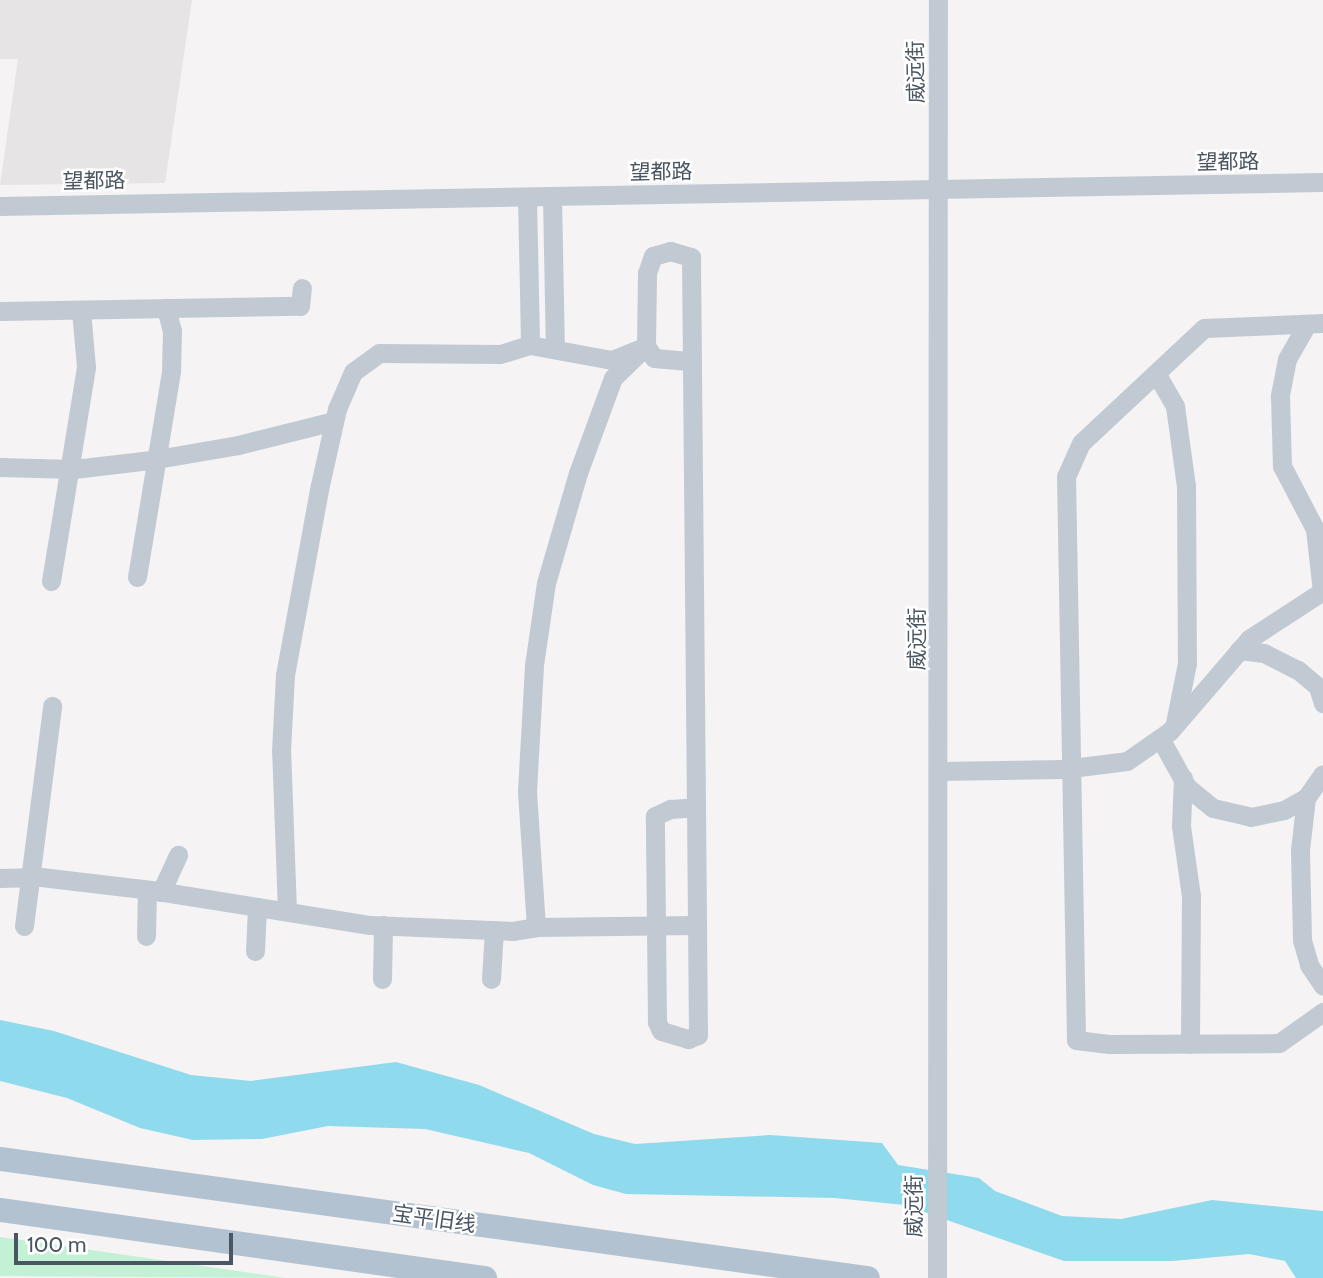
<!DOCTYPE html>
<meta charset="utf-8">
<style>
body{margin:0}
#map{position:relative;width:1323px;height:1278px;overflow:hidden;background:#f5f3f3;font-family:Cabin,"Noto Sans SC",sans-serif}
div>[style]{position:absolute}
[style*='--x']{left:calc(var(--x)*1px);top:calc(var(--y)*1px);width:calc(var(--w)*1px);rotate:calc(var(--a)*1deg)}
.education>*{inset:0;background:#e6e4e5}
.green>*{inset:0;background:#c3f1d5}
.water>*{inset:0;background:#90daee}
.minor>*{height:19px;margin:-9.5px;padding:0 9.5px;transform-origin:9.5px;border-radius:9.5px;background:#c1cad2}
.major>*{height:24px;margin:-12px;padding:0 12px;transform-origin:12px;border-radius:12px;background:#b3c2d1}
span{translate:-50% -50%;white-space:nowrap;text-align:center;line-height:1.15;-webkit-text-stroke:5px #fff;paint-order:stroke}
.street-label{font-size:21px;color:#4a5661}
.scale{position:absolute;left:14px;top:1233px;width:219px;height:32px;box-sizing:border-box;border:4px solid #4a5661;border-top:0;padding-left:9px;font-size:21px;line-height:24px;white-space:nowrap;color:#4a5661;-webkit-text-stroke:5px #fff;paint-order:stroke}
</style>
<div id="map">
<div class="education">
<div style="clip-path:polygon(0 0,192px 0,165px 183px,0 185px,18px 59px,0 59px)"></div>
</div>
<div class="green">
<div style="clip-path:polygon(0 1237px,286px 1278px,0 1276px)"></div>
</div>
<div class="water">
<div style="clip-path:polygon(0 1020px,54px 1031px,191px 1075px,251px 1081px,396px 1062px,479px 1085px,594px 1134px,635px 1144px,770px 1135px,882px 1143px,898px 1165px,979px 1178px,995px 1191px,1062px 1216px,1121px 1219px,1212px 1200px,1323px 1211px,1323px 1278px,1296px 1278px,1285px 1261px,1249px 1254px,1173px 1261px,1064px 1261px,904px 1205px,835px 1198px,626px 1194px,593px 1185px,529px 1153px,425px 1129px,328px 1126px,262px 1139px,193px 1140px,140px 1128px,67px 1098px,0 1081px)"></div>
</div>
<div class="minor">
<div style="--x:527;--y:197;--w:148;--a:88.8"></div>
<div style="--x:552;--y:197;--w:151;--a:88.9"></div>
<div style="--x:0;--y:206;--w:1323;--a:-1.04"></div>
<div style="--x:0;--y:311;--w:300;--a:-1"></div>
<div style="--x:300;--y:306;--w:18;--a:-84"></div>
<div style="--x:1323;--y:323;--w:119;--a:177.6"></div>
<div style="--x:1204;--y:328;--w:168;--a:136.9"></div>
<div style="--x:1081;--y:443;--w:36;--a:114"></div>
<div style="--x:1066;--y:476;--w:564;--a:88.98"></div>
<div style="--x:1076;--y:1040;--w:33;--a:7"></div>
<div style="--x:1109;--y:1044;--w:170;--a:-0.3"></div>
<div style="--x:1279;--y:1043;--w:54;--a:-35.2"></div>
<div style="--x:1307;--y:324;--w:40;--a:119.7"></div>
<div style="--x:1287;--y:359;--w:38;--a:101"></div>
<div style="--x:1280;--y:396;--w:70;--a:88.4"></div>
<div style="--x:1282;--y:466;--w:71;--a:62.4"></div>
<div style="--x:1315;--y:529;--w:62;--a:83.6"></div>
<div style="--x:1156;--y:373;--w:38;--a:60"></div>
<div style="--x:1175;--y:406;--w:81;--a:82.2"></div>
<div style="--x:1186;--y:486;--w:177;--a:89.7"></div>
<div style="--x:1187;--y:663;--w:61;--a:101.3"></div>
<div style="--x:0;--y:467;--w:74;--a:1.5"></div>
<div style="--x:74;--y:469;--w:78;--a:-6.7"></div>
<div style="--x:151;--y:460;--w:88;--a:-9.8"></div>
<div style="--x:238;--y:445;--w:99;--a:-14"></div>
<div style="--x:137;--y:577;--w:209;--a:-80.6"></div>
<div style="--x:171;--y:371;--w:40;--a:-88.6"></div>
<div style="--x:172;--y:331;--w:24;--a:-105"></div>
<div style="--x:51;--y:581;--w:217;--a:-80.7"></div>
<div style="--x:86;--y:367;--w:57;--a:-95"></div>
<div style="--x:1239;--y:650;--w:25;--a:7"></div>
<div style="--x:1264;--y:653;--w:38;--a:27"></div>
<div style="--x:1298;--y:670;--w:26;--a:40"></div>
<div style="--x:1318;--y:687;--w:17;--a:73"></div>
<div style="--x:1160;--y:738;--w:56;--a:61.1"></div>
<div style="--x:1187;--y:787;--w:33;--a:39"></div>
<div style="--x:1213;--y:808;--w:39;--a:13"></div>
<div style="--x:1251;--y:817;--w:34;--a:-12"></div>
<div style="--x:1284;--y:810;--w:25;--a:-29"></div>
<div style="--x:1306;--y:798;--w:29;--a:-55"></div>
<div style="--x:939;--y:771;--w:124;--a:-0.9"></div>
<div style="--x:1063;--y:769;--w:64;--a:-7.1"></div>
<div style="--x:1127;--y:761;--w:52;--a:-34.9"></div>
<div style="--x:1170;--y:731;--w:121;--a:-49.3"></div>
<div style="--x:1249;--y:639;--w:88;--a:-33"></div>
<div style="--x:1183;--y:778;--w:48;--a:92.4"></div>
<div style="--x:1181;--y:826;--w:71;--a:81.9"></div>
<div style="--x:1191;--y:896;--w:148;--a:90.4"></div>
<div style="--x:1306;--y:798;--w:52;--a:96.6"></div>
<div style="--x:1300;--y:850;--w:90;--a:88.7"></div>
<div style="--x:1302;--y:940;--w:26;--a:74"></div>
<div style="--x:1309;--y:965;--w:25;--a:56"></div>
<div style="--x:0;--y:878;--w:41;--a:-1.4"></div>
<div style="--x:41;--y:877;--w:111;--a:6.7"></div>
<div style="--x:151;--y:890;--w:222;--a:9.1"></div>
<div style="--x:370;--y:925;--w:142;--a:2.4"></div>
<div style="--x:512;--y:931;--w:24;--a:-9"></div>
<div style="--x:536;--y:927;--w:161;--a:-0.7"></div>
<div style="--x:161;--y:892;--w:41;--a:-65.3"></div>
<div style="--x:287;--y:911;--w:160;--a:-92.1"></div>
<div style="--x:281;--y:751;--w:76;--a:-87"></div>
<div style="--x:285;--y:675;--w:193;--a:-79.6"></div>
<div style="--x:320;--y:485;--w:78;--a:-77.4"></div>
<div style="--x:337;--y:409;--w:40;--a:-66.6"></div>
<div style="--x:353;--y:372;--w:32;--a:-36"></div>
<div style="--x:379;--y:353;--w:121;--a:0.5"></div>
<div style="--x:500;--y:354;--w:31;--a:-17"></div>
<div style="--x:530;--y:345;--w:83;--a:10.4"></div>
<div style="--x:612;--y:360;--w:37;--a:-22"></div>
<div style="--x:646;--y:346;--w:14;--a:56"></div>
<div style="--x:654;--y:358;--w:38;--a:5"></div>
<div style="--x:24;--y:926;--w:222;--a:-82.7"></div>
<div style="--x:536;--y:927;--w:136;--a:-93.8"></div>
<div style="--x:527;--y:791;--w:126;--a:-86.8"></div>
<div style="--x:534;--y:665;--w:83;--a:-81.7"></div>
<div style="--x:546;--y:583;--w:115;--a:-73.8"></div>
<div style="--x:578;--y:473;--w:101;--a:-69.8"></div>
<div style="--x:613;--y:378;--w:46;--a:-44.1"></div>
<div style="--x:646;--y:346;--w:73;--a:-89.2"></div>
<div style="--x:647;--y:273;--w:18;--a:-71"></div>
<div style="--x:653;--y:256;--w:18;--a:-16"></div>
<div style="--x:670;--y:251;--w:22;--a:16"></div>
<div style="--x:691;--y:257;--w:550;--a:89.48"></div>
<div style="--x:696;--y:807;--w:228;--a:89.5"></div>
<div style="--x:698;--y:1035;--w:11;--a:158"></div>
<div style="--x:688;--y:1039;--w:28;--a:-163"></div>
<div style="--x:661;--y:1031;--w:10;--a:-114"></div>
<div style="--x:657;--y:1022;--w:206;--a:-90.6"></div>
<div style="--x:655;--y:816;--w:17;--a:-25"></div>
<div style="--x:670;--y:809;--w:26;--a:-4"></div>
<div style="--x:146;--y:936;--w:46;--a:-88.8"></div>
<div style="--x:255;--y:951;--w:44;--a:-87.4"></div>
<div style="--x:382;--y:979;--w:54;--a:-88.9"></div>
<div style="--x:491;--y:979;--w:49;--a:-86.5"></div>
<div style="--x:937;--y:1278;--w:1278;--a:-89.96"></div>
</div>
<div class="major">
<div style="--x:0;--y:1159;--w:876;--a:7.81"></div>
<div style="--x:0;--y:1210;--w:490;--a:8"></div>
</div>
<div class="street-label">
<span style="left:916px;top:72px;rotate:-91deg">威远街</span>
<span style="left:1228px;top:162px;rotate:-1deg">望都路</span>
<span style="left:661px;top:172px;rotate:-1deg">望都路</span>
<span style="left:94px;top:181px;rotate:-1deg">望都路</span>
<span style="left:917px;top:639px;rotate:-90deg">威远街</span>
<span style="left:914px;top:1206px;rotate:-90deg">威远街</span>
<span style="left:434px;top:1219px;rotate:8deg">宝平旧线</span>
</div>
<div class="scale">100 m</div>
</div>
